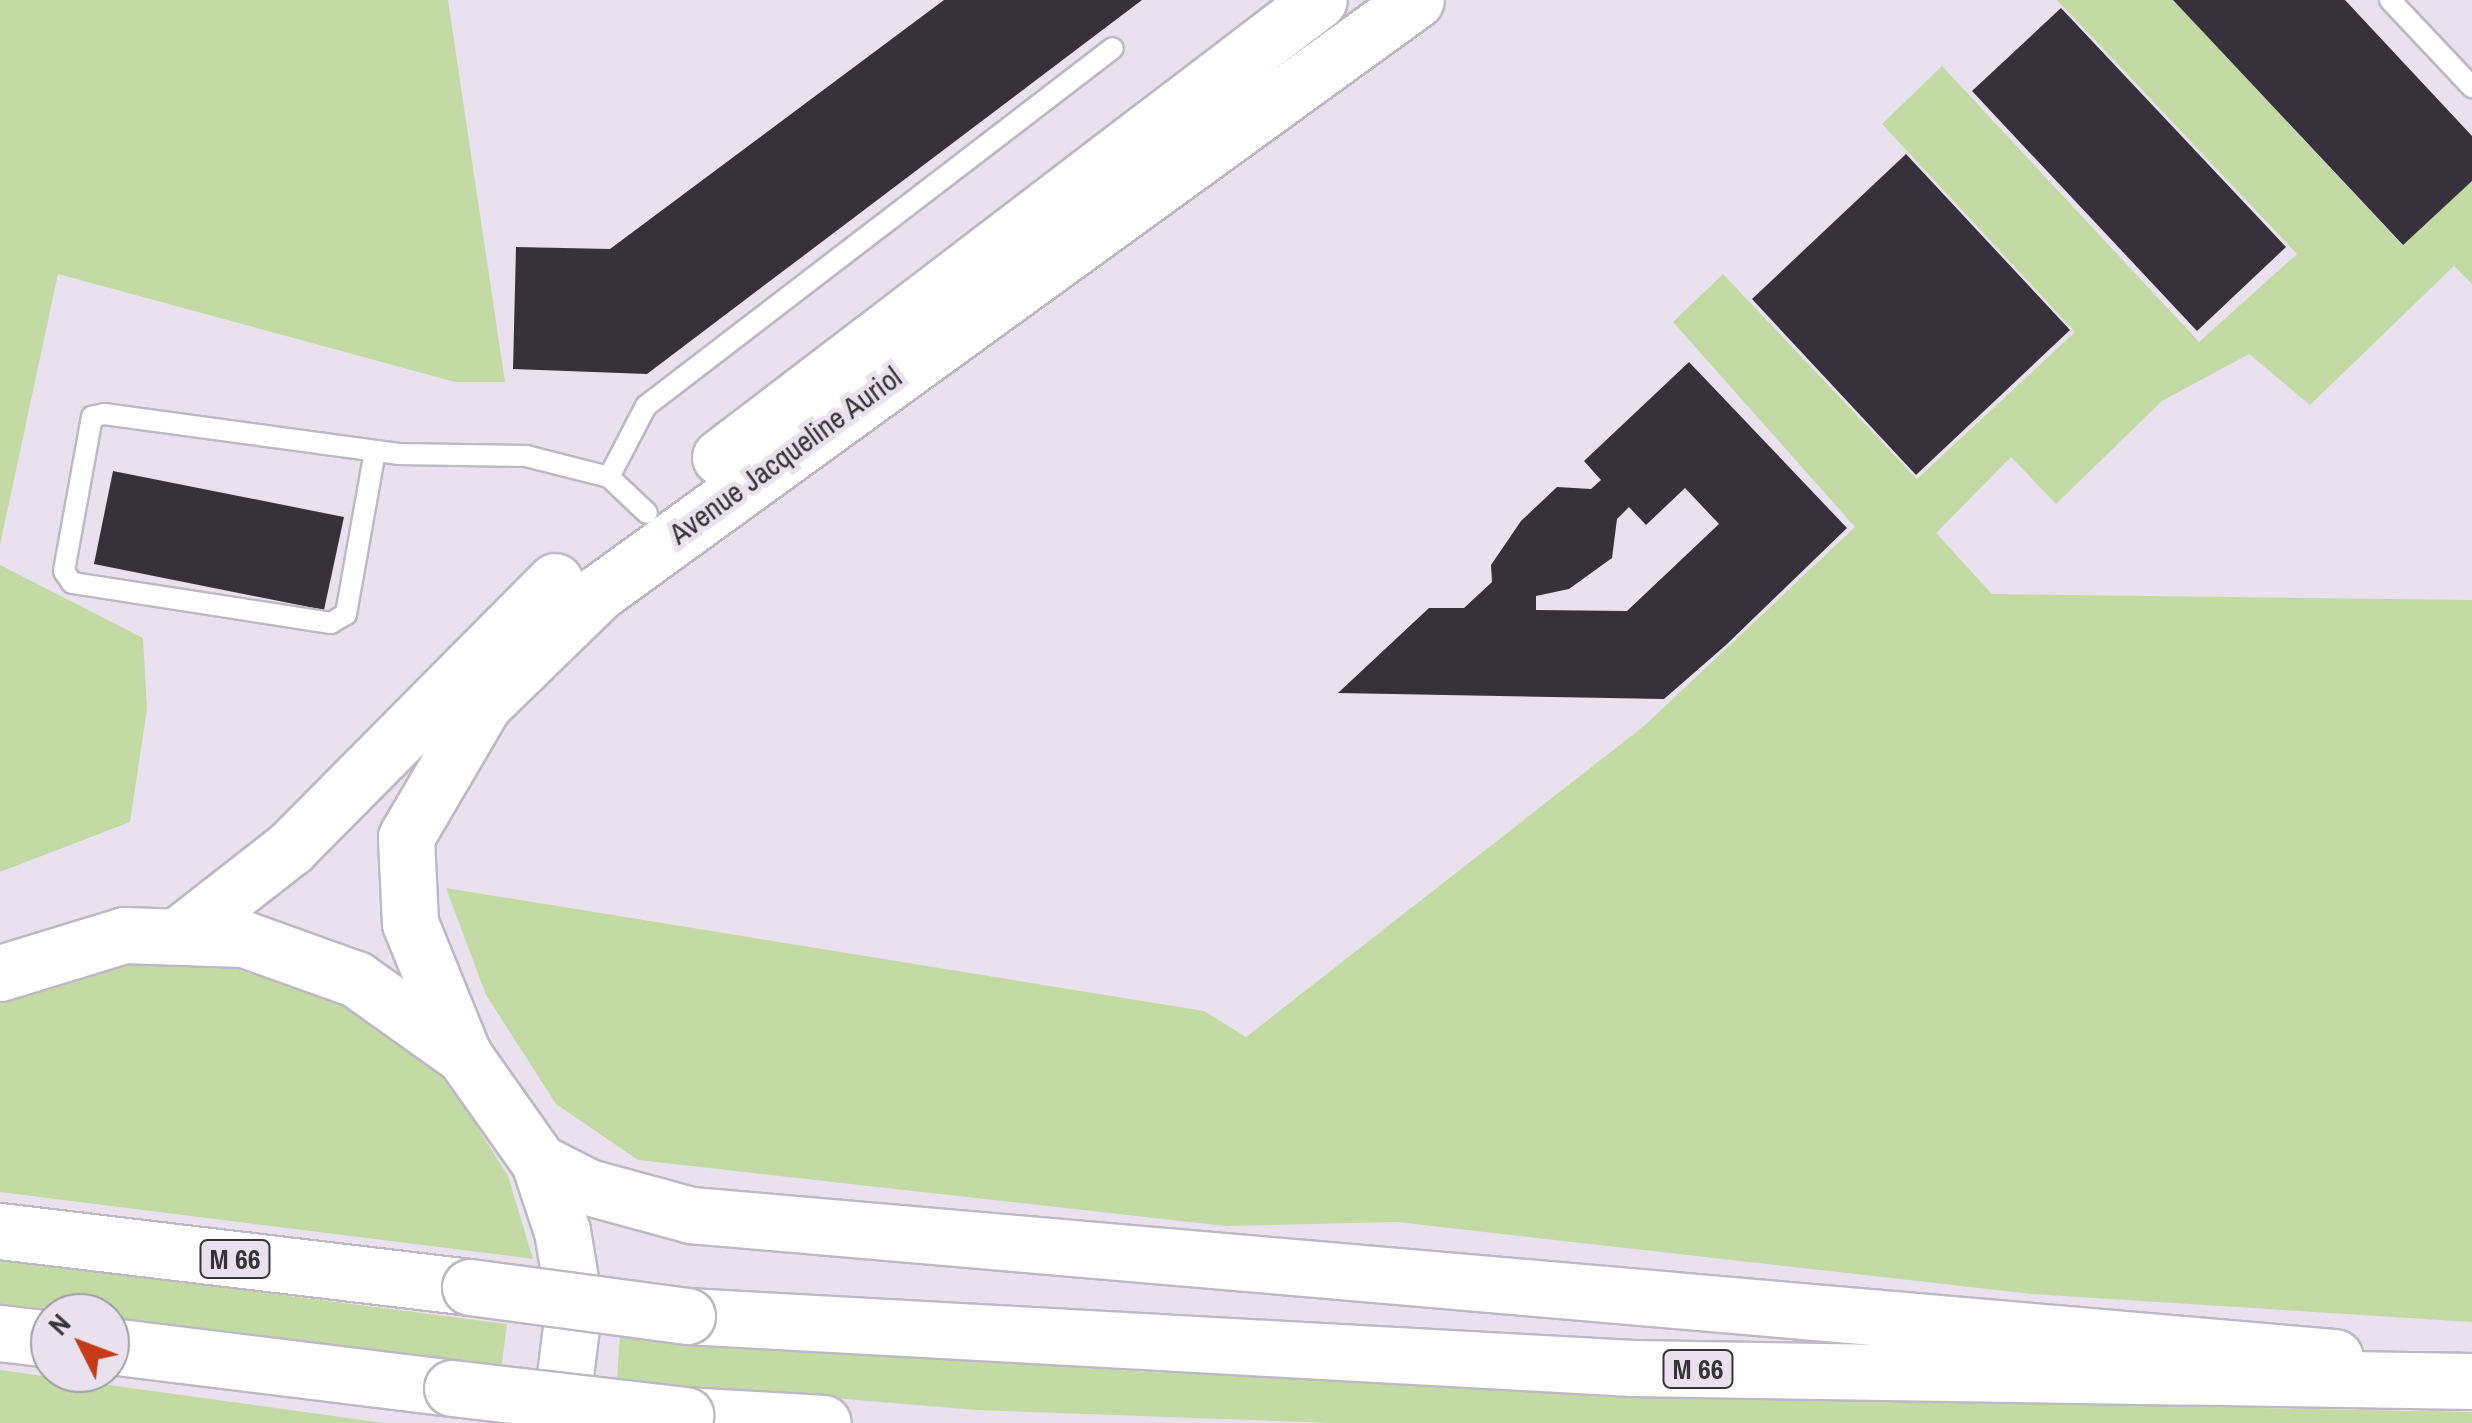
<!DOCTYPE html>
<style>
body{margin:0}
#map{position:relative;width:2472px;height:1423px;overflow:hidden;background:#e9e2ee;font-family:"Archivo Narrow",sans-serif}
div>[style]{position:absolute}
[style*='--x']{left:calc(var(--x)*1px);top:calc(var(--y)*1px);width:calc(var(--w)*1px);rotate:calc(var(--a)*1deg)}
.green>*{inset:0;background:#c4daa5}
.building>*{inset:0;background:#36313b}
.roads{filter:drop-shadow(2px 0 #beb8c4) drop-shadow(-2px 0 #beb8c4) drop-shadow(0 2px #beb8c4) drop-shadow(0 -2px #beb8c4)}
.service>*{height:20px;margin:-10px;padding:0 10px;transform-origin:10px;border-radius:10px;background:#fff}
.secondary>*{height:55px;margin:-27.5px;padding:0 27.5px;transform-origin:27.5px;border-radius:27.5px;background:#fff}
.trunk>*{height:55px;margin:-27.5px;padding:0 27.5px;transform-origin:27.5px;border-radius:27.5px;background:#fff}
.bridges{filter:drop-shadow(2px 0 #beb8c4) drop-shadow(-2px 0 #beb8c4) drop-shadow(0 2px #beb8c4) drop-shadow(0 -2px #beb8c4)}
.trunk-bridge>*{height:55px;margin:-27.5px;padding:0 27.5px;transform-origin:27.5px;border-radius:27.5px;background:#fff}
span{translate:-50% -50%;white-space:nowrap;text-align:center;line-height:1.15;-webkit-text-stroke:10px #e9e2ee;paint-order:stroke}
.shield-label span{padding:2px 8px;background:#e9e2ee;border:2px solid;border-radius:8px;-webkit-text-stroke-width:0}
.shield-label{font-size:28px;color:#363439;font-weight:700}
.street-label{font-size:30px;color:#363439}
.north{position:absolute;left:30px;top:1293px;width:100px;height:100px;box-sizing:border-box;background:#e9e2ee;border:2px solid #a19ca6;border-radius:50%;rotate:312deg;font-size:28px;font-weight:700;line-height:40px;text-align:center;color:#363439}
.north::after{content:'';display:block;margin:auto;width:35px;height:45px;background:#c53b1a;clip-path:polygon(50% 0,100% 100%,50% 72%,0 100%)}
</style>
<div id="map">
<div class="green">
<div style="clip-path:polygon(0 0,448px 0,505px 382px,455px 382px,58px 274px,0 545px)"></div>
<div style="clip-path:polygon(2057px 0,2173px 0,2402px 245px,2472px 181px,2472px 284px,2454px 266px,2310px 405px,2249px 354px,2162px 401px,2056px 504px,2011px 457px,1936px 533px,1992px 594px,2472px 600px,2472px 1322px,2032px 1294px,1397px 1222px,1225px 1226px,638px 1160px,556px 1104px,486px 995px,446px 888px,1204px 1011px,1246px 1037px,1644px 726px,1855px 527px,1673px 322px,1723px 274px,1917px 479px,2075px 332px,1882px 124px,1942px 66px,2199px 342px,2297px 254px)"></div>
<div style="clip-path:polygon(0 565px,143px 638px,147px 709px,130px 822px,0 872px)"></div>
<div style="clip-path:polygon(185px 954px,311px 979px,444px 1074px,508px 1176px,533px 1259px,0 1192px,0 993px,62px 968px)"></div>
<div style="clip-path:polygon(0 1259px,507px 1324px,501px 1371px,110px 1323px,110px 1313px,0 1307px)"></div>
<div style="clip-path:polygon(620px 1334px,1147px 1372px,1795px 1399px,2472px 1412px,2472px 1423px,1331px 1423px,976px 1410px,617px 1380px)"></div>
<div style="clip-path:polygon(0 1370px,384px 1423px,0 1423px)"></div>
</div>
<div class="building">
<div style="clip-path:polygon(944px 0,1142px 0,647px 374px,513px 369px,516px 247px,610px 249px)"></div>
<div style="clip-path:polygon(2173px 0,2345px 0,2472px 136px,2472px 181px,2403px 245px)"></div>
<div style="clip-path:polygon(2061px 8px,2286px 247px,2197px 331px,1972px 91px)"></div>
<div style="clip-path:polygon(1906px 154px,2070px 330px,1916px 475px,1752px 299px)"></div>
<div style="clip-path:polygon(evenodd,1689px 362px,1847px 528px,1726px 645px,1664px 699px,1338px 693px,1429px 608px,1464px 608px,1492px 582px,1491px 565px,1521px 521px,1557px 487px,1591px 489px,1601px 480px,1584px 461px,1689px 362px,1685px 488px,1719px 524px,1627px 611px,1536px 610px,1536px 596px,1569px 589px,1612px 558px,1617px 519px,1629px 507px,1646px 525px,1685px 488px)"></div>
<div style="clip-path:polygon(113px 471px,344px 517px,324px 610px,94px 564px)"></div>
</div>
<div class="roads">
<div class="service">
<div style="--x:2390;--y:0;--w:120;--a:46.7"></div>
<div style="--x:375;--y:451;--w:166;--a:100.1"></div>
<div style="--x:346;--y:614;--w:17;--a:149"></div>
<div style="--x:331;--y:623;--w:262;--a:-171.2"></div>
<div style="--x:72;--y:583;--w:14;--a:-124"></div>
<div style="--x:64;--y:571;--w:157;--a:-79.7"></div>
<div style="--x:92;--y:417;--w:12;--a:-14"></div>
<div style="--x:104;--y:414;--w:297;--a:7.7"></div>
<div style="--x:398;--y:454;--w:128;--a:0.9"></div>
<div style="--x:526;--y:456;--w:86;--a:14.2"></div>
<div style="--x:609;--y:477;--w:52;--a:43.5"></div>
<div style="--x:609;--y:477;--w:80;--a:-62.5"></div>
<div style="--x:646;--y:406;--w:588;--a:-37.47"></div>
</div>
<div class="secondary">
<div style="--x:720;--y:457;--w:753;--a:-37.34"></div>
<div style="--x:180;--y:934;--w:140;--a:-38"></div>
<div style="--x:290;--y:848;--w:376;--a:-45.2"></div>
<div style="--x:0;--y:973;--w:130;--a:-17"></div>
<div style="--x:124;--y:935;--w:120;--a:1.9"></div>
<div style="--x:244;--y:939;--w:119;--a:19.7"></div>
<div style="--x:356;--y:979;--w:133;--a:35.5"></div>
<div style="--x:464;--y:1056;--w:130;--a:54.7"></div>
<div style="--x:539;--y:1162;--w:73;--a:71.6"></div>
<div style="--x:562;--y:1231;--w:73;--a:80.5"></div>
<div style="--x:574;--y:1303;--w:121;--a:97.1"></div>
<div style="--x:464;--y:1056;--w:144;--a:-112.1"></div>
<div style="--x:410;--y:923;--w:86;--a:-92.7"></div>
<div style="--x:406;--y:837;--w:154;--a:-59.6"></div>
<div style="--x:484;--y:704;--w:159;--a:-44.2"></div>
<div style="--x:598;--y:593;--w:1010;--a:-35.94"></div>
<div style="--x:539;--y:1162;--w:55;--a:27"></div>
<div style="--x:588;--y:1187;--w:107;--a:15.2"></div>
<div style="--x:691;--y:1215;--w:1650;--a:4.94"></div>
</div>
<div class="trunk">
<div style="--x:0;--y:1231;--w:473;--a:6.8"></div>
<div style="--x:687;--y:1316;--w:947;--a:3.15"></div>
<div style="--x:1633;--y:1368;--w:839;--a:0.89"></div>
<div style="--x:0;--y:1333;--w:50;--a:6.8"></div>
<div style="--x:110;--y:1346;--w:345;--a:7"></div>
<div style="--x:685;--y:1415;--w:138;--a:3.3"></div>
</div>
</div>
<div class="bridges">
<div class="trunk-bridge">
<div style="--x:470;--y:1287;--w:219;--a:7.6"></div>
<div style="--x:452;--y:1388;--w:235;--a:6.6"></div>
</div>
</div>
<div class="shield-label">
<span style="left:235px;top:1259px">M 66</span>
<span style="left:1698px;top:1369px">M 66</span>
</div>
<div class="street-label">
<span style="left:785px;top:455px;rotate:-36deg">Avenue Jacqueline Auriol</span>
</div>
<div class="north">N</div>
</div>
